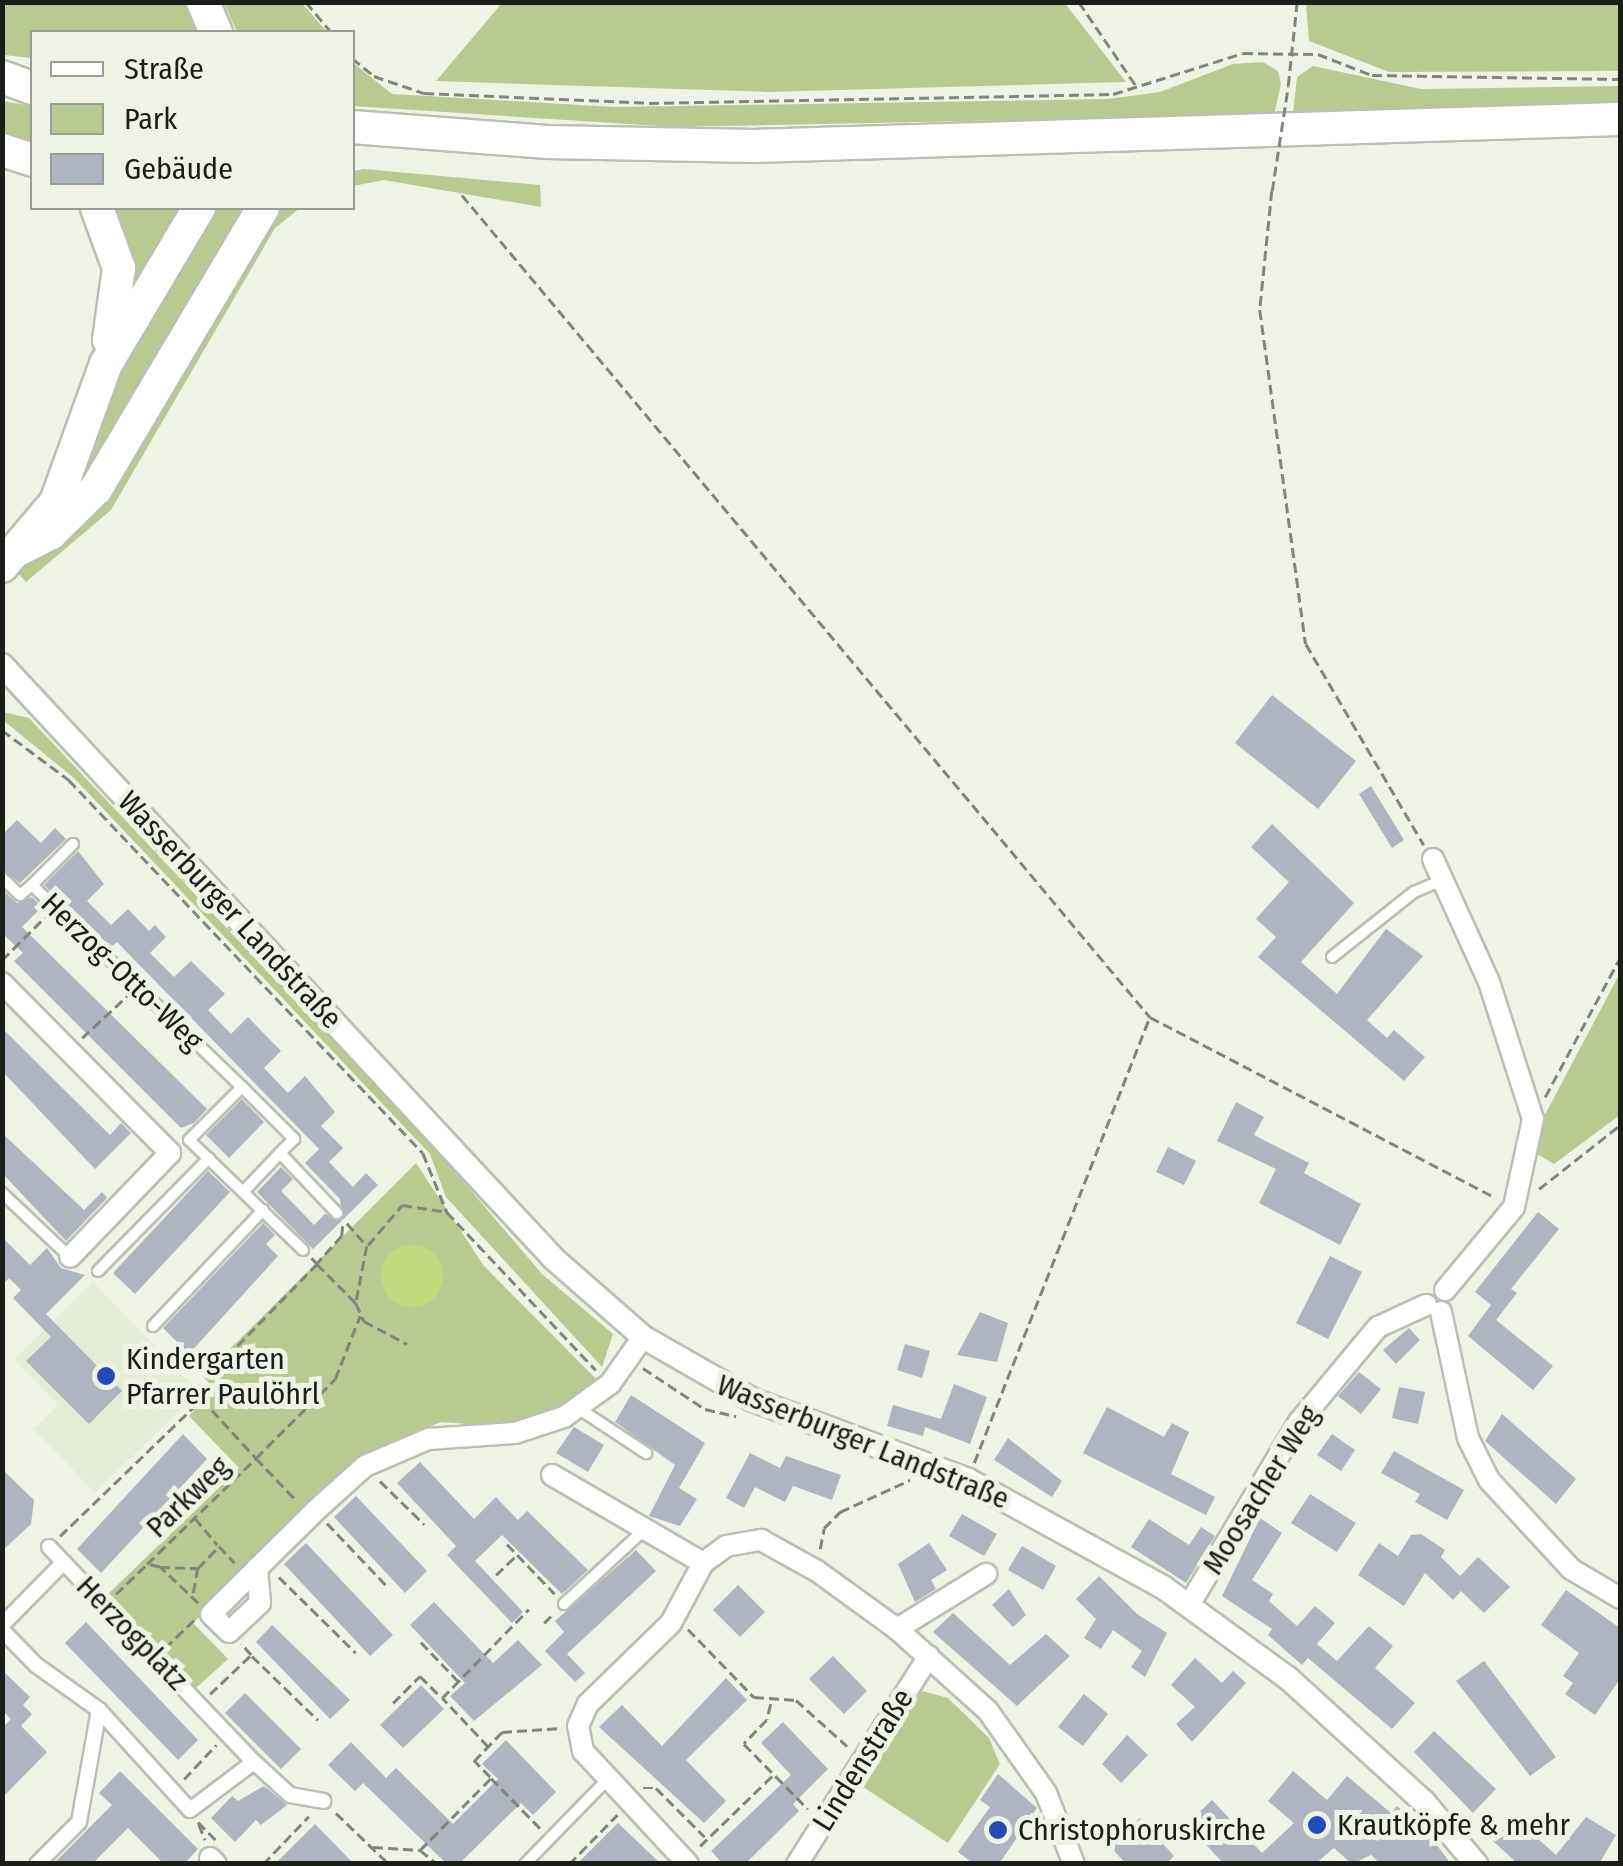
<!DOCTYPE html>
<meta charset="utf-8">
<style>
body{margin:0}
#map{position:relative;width:1623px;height:1866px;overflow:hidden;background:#eff3e6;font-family:"Fira Sans Condensed",sans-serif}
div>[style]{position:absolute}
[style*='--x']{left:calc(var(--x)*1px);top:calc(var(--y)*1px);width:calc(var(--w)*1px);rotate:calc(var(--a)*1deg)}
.built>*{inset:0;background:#e4ebd6}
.green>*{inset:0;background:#b9ca90}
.water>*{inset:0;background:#c0da7e}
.round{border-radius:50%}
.building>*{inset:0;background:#aeb4c0}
.path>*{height:2.5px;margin-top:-1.25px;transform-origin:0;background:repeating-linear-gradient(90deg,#82857c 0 10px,transparent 0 15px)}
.roads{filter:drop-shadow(2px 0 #babfb2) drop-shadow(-2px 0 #babfb2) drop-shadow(0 2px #babfb2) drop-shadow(0 -2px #babfb2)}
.service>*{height:10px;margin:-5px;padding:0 5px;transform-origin:5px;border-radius:5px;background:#fff}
.pedestrian>*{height:14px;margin:-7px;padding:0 7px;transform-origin:7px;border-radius:7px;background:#fff}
.minor>*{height:20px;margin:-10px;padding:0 10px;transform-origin:10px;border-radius:10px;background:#fff}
.tertiary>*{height:22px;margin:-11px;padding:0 11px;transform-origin:11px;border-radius:11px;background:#fff}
.trunk>*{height:32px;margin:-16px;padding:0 16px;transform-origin:16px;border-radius:16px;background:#fff}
.path-bridge>*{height:2.5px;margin-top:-1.25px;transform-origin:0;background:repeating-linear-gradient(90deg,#82857c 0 10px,transparent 0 15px)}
.dots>*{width:28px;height:28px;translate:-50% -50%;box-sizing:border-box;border:5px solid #eff3e6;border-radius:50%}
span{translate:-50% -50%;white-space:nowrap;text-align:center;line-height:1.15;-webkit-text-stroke:10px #eff3e6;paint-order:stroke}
.street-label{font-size:30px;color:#1b1d18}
.poi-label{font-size:30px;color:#1b1d18}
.left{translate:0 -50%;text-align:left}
.frame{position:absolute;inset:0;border:5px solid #1b1d18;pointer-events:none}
.legend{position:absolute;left:30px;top:30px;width:325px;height:180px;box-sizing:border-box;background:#eff3e6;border:2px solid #9a9d94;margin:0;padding:12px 18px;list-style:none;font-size:30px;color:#1b1d18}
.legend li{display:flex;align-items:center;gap:20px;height:50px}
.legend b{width:50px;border:2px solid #9a9d94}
</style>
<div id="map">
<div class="built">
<div style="clip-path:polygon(93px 1282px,199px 1392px,95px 1493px,34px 1429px,58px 1405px,14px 1359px)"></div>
</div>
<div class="green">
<div style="clip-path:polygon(1064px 2px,1126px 82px,768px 92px,436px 81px,502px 3px)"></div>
<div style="clip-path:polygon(2px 3px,185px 3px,200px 32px,32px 32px,32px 58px,3px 55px)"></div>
<div style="clip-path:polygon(224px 3px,302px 3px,327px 32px,237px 32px)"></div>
<div style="clip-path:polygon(1306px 3px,1620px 3px,1620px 71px,1389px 72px,1309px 41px)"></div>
<div style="clip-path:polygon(352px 62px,392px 94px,616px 107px,1108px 99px,1160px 92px,1233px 64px,1263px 62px,1278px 71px,1281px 84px,1274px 115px,673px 127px,353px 106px)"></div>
<div style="clip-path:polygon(1313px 66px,1421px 89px,1620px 86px,1620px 105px,1293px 113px,1297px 77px)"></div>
<div style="clip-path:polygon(2px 101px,32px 106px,32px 151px,3px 142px)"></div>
<div style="clip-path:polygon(364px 169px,540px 185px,541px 207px,384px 180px,353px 186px,353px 171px)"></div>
<div style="clip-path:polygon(108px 208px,188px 208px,132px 300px)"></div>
<div style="clip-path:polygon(208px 208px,247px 208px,100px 462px,72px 497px,123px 353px)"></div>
<div style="clip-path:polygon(268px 208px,300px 208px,275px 228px,111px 510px,26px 582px,16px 571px,75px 524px)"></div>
<div style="clip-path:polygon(3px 712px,29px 718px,433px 1146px,542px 1274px,613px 1334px,602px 1367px,446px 1197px,430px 1154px,74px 778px,4px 721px)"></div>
<div style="clip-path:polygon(1620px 973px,1620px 1115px,1554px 1164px,1534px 1152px,1540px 1124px)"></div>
<div style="clip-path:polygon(416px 1163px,484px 1266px,597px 1380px,561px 1405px,509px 1427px,441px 1422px,372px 1450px,193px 1623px,228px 1659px,195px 1689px,106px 1596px,239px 1468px,189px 1416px,214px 1389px,203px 1376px)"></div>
<div style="clip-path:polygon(922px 1691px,948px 1698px,989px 1738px,1000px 1764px,948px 1843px,860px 1785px)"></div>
</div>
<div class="water">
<div class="round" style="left:381px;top:1245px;width:62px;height:62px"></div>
</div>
<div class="building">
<div style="clip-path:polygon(1272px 695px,1356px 761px,1318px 809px,1235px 743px)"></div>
<div style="clip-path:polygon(1371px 786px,1404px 840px,1392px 848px,1359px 794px)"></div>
<div style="clip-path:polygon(17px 820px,41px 843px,55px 828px,66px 839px,20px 883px,2px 869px,2px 835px)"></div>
<div style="clip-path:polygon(1272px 824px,1354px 903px,1301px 962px,1337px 994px,1386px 929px,1423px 956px,1367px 1020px,1387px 1038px,1394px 1030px,1425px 1057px,1404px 1081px,1258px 957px,1276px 937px,1256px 919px,1289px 882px,1251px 847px)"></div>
<div style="clip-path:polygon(78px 851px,104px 884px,87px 901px,111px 925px,128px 909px,149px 931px,155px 925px,166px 937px,150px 953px,174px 977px,191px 961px,225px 994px,208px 1010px,231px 1034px,248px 1017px,281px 1051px,264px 1068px,288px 1093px,305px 1076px,335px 1112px,321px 1126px,343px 1148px,329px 1162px,353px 1187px,366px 1173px,378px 1185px,313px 1249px,257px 1192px,281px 1167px,293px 1179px,281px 1191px,314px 1225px,325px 1214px,342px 1220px,340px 1199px,305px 1163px,319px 1149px,117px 942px,111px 947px,44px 885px)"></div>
<div style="clip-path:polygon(2px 890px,17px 903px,32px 897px,42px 907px,22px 927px,207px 1109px,194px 1123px,181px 1128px,14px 961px,23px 953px,2px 933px)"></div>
<div style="clip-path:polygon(2px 1028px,110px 1135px,121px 1123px,131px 1133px,95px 1169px,2px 1071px)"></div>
<div style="clip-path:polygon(242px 1099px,264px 1122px,229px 1158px,206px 1135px)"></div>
<div style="clip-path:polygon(1236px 1102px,1264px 1117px,1254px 1135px,1309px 1163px,1304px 1173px,1361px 1204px,1340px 1245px,1259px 1203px,1276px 1169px,1217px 1141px)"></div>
<div style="clip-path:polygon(2px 1133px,84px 1210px,102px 1192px,107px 1198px,66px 1241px,2px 1173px)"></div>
<div style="clip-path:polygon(1168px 1147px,1196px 1161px,1184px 1185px,1156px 1172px)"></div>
<div style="clip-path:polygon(208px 1171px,230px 1192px,135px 1294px,113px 1273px)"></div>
<div style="clip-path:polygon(1538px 1212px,1559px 1229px,1511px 1289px,1517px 1293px,1496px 1320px,1553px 1366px,1533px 1390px,1468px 1336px,1491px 1305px,1475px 1292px)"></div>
<div style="clip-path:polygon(263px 1223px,275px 1235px,266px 1244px,278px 1256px,189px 1354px,163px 1328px)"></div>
<div style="clip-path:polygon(2px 1237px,30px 1265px,47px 1248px,61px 1268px,85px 1275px,46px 1314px,122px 1391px,89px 1424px,26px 1361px,51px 1337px,13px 1298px,21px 1290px,9px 1278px,2px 1285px)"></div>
<div style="clip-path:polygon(1330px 1256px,1362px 1272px,1328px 1339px,1296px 1323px)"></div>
<div style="clip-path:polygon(980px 1312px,1008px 1323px,997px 1362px,957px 1355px)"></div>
<div style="clip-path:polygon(1409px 1328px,1420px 1340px,1396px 1364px,1383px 1350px)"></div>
<div style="clip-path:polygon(905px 1344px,930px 1351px,922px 1378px,897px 1370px)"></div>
<div style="clip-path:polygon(1359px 1372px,1381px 1389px,1361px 1414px,1338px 1396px)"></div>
<div style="clip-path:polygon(954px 1384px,987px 1397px,970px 1444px,925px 1427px,923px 1436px,887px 1426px,893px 1405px,941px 1419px)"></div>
<div style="clip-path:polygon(1399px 1387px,1425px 1392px,1418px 1424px,1392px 1418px)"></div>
<div style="clip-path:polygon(631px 1395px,705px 1443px,679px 1488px,697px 1499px,680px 1526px,649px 1516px,675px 1465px,615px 1422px)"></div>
<div style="clip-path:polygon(1107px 1407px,1164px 1437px,1172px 1423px,1189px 1432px,1171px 1474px,1215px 1497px,1206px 1515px,1083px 1453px)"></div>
<div style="clip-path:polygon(1502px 1414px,1576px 1479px,1556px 1504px,1485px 1441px)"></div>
<div style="clip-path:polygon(574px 1427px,604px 1445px,588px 1472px,556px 1453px)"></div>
<div style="clip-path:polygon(183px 1434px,207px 1459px,101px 1573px,77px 1549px)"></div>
<div style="clip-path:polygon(1332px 1434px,1355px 1450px,1341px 1471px,1317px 1455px)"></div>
<div style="clip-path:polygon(1008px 1438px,1062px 1481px,1052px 1497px,994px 1460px)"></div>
<div style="clip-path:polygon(1394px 1451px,1464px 1490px,1447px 1520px,1415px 1502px,1420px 1494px,1381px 1473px)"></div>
<div style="clip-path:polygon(750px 1453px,780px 1468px,786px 1456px,841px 1475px,832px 1500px,793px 1486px,785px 1502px,755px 1487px,744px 1508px,726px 1498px)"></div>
<div style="clip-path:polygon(420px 1462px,474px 1519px,496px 1497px,518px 1520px,527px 1511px,588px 1570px,562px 1594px,502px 1535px,475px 1561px,523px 1612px,512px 1623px,447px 1555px,456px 1546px,397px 1483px)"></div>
<div style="clip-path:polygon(2px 1469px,34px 1500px,31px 1524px,2px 1551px)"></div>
<div style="clip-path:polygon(1310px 1494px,1356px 1523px,1337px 1552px,1291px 1523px)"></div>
<div style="clip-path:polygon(356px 1496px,427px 1571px,405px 1593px,334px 1517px)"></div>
<div style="clip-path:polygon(962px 1514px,997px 1534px,984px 1556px,949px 1536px)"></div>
<div style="clip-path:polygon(1260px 1518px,1282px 1533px,1252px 1580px,1273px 1594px,1269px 1601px,1297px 1626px,1315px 1606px,1335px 1623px,1317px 1644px,1337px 1661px,1369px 1626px,1393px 1646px,1375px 1668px,1415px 1703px,1392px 1729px,1308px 1658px,1302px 1665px,1268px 1635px,1272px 1629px,1222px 1596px)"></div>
<div style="clip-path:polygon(1149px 1519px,1189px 1545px,1201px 1527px,1215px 1536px,1186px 1583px,1131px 1547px)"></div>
<div style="clip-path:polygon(1421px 1534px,1445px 1550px,1441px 1557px,1460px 1576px,1478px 1557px,1510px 1587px,1484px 1613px,1461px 1591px,1453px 1600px,1425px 1573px,1404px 1606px,1358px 1575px,1379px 1543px,1398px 1556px,1411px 1535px)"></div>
<div style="clip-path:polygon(306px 1543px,393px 1635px,370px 1656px,284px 1564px)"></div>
<div style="clip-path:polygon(929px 1543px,947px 1570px,931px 1580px,936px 1589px,915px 1602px,898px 1564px)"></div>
<div style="clip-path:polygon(1022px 1546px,1056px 1566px,1043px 1590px,1008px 1570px)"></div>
<div style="clip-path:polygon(636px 1550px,656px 1571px,567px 1654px,585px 1673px,575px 1682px,545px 1651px,564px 1632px,555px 1621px)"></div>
<div style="clip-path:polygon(1099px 1576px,1137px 1614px,1167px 1633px,1145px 1677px,1131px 1667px,1142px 1651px,1113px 1630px,1101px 1649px,1084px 1638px,1096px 1619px,1076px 1599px)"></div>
<div style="clip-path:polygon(738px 1585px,765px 1612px,740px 1637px,713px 1610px)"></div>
<div style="clip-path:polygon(1009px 1589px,1026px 1615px,1013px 1627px,992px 1605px)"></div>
<div style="clip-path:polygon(1566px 1590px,1620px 1628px,1620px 1679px,1595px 1715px,1565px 1694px,1573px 1683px,1563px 1676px,1579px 1653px,1541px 1625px)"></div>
<div style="clip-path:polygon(434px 1602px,493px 1663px,518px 1640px,542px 1665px,474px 1721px,450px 1696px,465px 1683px,410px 1625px)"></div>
<div style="clip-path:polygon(953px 1613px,1010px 1665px,1046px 1634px,1070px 1656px,1017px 1706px,933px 1632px)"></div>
<div style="clip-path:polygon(86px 1622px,198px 1740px,178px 1760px,65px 1643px)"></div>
<div style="clip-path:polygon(272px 1625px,350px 1700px,330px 1719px,256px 1642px)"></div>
<div style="clip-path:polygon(833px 1656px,867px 1691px,844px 1714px,809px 1679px)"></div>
<div style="clip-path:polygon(1195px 1658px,1222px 1683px,1233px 1671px,1246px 1683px,1192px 1742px,1176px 1724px,1195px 1707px,1171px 1685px)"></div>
<div style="clip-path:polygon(1484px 1661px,1556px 1757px,1530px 1776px,1456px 1681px)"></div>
<div style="clip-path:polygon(2px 1670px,30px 1697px,23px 1705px,32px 1714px,21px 1726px,47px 1752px,2px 1798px,2px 1728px,11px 1719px,2px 1710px)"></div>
<div style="clip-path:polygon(726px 1678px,747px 1700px,686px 1760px,726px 1801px,704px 1823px,599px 1727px,622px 1705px,662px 1746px)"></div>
<div style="clip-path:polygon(421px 1685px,444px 1709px,403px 1748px,380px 1725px)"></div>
<div style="clip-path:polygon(245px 1693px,301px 1749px,281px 1769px,225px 1713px)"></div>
<div style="clip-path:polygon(1084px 1694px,1108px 1714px,1083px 1746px,1058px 1727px)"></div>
<div style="clip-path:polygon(783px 1722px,828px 1769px,793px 1804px,799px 1811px,745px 1864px,723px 1864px,711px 1851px,791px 1775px,761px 1743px)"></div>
<div style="clip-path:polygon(1434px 1731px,1496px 1789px,1473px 1813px,1414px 1752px)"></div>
<div style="clip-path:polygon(1127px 1735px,1148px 1755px,1121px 1783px,1102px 1764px)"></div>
<div style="clip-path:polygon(506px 1740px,556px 1792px,533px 1815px,521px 1803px,459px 1864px,447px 1864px,363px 1783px,355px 1791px,328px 1765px,351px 1742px,386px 1778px,396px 1768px,453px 1824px,498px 1779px,482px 1764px)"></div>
<div style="clip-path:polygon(120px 1771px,198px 1849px,184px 1864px,164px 1864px,128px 1828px,92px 1864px,53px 1864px,112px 1805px,99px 1793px)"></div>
<div style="clip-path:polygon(1293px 1771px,1327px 1800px,1347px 1776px,1391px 1813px,1397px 1806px,1424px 1828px,1451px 1864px,1381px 1864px,1371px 1855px,1352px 1864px,1334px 1848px,1315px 1864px,1224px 1864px,1187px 1824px,1212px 1800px,1262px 1853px,1294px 1823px,1268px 1801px)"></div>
<div style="clip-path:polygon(998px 1774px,1037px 1808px,999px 1864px,974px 1864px,958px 1852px,990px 1807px,980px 1800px)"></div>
<div style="clip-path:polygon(264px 1786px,287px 1805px,261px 1825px,256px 1820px,235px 1842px,211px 1818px,232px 1796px,238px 1801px)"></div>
<div style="clip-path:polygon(1514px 1817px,1556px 1855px,1586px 1817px,1616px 1835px,1599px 1864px,1518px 1864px,1493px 1841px)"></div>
<div style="clip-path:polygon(1140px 1818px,1174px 1856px,1166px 1864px,1126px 1864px,1109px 1845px)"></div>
<div style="clip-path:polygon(618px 1823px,661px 1864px,577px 1864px)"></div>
<div style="clip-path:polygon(315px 1824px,354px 1864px,275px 1864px)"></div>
</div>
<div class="path">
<div style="--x:306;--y:2;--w:39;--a:50"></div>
<div style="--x:1079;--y:2;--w:103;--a:55.7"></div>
<div style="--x:352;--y:58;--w:28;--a:39"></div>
<div style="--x:374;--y:76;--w:53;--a:18.8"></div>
<div style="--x:424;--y:93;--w:225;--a:2.5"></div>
<div style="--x:649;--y:103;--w:464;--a:-1.1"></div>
<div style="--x:1113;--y:94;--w:136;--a:-17.5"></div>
<div style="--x:1243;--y:53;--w:75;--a:0.8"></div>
<div style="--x:1318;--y:54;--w:58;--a:21.3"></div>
<div style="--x:1372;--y:75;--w:248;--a:0.9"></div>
<div style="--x:1288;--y:86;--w:84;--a:-83.9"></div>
<div style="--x:1272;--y:191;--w:120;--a:95.8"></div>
<div style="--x:1260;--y:310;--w:337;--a:82.2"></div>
<div style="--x:1306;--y:644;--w:233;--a:59.6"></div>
<div style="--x:462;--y:195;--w:1072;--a:50.07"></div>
<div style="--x:2;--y:730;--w:84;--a:36.7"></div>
<div style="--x:69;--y:780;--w:514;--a:46.5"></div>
<div style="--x:423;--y:1153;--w:64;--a:67.9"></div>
<div style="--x:447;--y:1212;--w:217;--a:46.7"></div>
<div style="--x:2;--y:960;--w:62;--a:-45"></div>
<div style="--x:82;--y:1038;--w:62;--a:-43"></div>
<div style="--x:1545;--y:1097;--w:158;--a:-61.7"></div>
<div style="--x:1539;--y:1189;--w:103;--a:-38.3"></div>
<div style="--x:347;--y:1223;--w:30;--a:49"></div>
<div style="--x:367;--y:1246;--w:58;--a:100.9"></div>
<div style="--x:343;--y:1226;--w:10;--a:96"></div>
<div style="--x:342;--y:1236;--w:38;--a:132"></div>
<div style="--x:317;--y:1264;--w:55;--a:45"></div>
<div style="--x:356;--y:1303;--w:20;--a:66"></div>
<div style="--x:364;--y:1321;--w:49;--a:28.1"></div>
<div style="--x:368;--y:1245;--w:52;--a:-49.6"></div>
<div style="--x:402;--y:1205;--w:46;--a:8.8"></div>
<div style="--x:643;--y:1368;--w:74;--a:33.5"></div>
<div style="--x:705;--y:1409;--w:32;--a:13"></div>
<div style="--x:206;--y:1378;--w:159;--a:-45.8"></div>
<div style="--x:317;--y:1264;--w:8;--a:-135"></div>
<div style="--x:974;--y:1463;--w:479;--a:-68.5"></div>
<div style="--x:1150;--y:1017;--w:388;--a:27.6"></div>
<div style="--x:380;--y:1481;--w:62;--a:44.3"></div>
<div style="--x:195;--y:1518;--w:35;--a:50"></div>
<div style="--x:327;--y:1523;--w:86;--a:46.4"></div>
<div style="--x:60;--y:1536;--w:197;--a:-44"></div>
<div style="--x:202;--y:1399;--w:80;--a:47.5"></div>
<div style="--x:256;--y:1458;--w:112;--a:-45"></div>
<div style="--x:335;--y:1379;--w:68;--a:-68.4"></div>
<div style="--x:2;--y:1544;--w:2;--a:27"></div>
<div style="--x:507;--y:1544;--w:69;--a:46.2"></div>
<div style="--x:820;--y:1549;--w:21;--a:-79"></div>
<div style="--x:824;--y:1528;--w:23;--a:-45"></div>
<div style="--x:840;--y:1512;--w:77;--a:-24.6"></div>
<div style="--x:160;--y:1567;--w:38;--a:2"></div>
<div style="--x:198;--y:1568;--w:28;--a:100"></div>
<div style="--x:198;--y:1568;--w:30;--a:-46"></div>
<div style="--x:219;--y:1546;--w:23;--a:47"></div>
<div style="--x:496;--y:1575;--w:28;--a:-44"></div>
<div style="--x:279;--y:1577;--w:108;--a:44.6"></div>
<div style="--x:116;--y:1594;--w:42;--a:-44"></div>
<div style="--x:198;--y:1603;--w:52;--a:-136.5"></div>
<div style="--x:160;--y:1567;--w:13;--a:-167"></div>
<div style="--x:147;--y:1564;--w:152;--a:-44.2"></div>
<div style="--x:256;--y:1458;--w:59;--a:46.4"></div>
<div style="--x:544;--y:1623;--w:13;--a:-45"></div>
<div style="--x:688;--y:1629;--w:95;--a:45.9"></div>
<div style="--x:754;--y:1697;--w:42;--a:4.1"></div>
<div style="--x:796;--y:1700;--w:69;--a:42"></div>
<div style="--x:421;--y:1642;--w:54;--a:46.5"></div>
<div style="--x:165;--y:1648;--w:42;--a:-44"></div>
<div style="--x:252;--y:1656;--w:92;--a:44.1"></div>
<div style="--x:210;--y:1694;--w:57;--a:-43.6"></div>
<div style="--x:251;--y:1655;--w:15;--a:-132"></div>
<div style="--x:393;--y:1703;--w:38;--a:-45"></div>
<div style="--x:420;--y:1676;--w:30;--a:45"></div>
<div style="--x:771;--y:1704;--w:16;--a:104"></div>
<div style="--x:767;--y:1720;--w:33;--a:134"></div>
<div style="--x:744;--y:1744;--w:91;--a:45.4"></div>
<div style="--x:488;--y:1747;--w:67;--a:-133.2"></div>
<div style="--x:442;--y:1698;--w:124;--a:-45.7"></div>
<div style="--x:490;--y:1777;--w:23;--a:-135"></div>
<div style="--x:474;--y:1761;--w:40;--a:-46"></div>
<div style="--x:502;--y:1732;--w:60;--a:-3.8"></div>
<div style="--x:184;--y:1779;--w:47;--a:-46.7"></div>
<div style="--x:643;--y:1788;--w:13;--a:0"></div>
<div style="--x:656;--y:1788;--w:69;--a:45"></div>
<div style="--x:336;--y:1813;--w:74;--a:43.9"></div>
<div style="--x:198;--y:1822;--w:27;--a:45"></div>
<div style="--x:199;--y:1824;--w:17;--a:69"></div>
<div style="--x:700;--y:1846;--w:102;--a:-44.2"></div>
<div style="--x:373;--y:1847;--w:47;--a:3.7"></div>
<div style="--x:420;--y:1850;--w:22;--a:39"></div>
<div style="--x:420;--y:1850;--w:101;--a:-45.4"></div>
<div style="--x:491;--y:1778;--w:73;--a:45.6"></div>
<div style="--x:263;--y:1864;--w:66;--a:-46.2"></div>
<div style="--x:569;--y:1864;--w:69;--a:-45.6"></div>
</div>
<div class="roads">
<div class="service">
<div style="--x:2;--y:878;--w:25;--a:43"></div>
<div style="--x:20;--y:895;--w:16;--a:-40"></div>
<div style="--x:32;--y:885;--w:291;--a:43.9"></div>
<div style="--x:32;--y:885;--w:58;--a:-45"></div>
<div style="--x:1332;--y:957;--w:105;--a:-38.4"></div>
<div style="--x:1414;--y:892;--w:30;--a:-23"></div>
<div style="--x:244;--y:1191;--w:52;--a:-46.5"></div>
<div style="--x:2;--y:1193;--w:93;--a:43.3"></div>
<div style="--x:303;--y:1250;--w:158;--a:-136"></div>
<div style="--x:189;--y:1140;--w:75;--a:-45"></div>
<div style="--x:242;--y:1087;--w:74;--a:45"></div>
<div style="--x:294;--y:1139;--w:20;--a:135"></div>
<div style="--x:280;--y:1153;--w:83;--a:46.5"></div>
<div style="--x:98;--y:1271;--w:158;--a:-45.5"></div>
<div style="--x:153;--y:1326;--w:160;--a:-46.5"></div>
<div style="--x:578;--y:1408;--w:82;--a:33.5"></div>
<div style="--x:564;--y:1604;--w:110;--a:-42.8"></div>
<div style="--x:525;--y:1864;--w:119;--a:-45.7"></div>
</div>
<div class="pedestrian">
<div style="--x:49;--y:1547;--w:297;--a:46.4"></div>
<div style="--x:254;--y:1762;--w:49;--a:42.5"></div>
<div style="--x:290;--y:1795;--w:34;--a:10"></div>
<div style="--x:2;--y:1625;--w:88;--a:-45.5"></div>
<div style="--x:2;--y:1630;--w:49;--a:45.8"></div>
<div style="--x:36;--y:1665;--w:77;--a:35.5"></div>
<div style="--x:99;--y:1710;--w:135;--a:47.7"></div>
<div style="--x:190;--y:1810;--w:80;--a:-36.9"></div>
<div style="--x:37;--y:1864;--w:59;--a:-45"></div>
<div style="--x:79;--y:1822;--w:114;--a:-79.9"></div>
</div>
<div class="minor">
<div style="--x:1433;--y:859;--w:135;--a:65.5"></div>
<div style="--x:1489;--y:982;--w:144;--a:72.2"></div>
<div style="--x:1533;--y:1119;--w:90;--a:102.2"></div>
<div style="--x:1514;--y:1207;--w:108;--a:129.7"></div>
<div style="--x:2;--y:983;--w:239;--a:45.3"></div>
<div style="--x:170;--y:1153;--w:144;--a:133.9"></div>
<div style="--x:1441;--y:1312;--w:129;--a:77.9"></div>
<div style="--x:1468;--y:1438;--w:47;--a:63.4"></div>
<div style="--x:1489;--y:1480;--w:121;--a:47.3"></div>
<div style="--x:1571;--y:1569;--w:57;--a:30.6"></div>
<div style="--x:552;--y:1475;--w:175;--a:30.2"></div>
<div style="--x:257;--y:1568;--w:35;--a:85"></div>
<div style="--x:260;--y:1603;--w:42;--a:136.9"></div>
<div style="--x:229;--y:1632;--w:25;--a:-135"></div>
<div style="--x:211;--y:1614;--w:146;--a:-44.7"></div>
<div style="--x:315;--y:1511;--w:67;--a:-42"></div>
<div style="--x:365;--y:1466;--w:69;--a:-23.2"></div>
<div style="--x:428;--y:1439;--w:87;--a:-3.9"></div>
<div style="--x:515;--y:1433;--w:52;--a:-18.1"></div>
<div style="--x:564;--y:1417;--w:57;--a:-35.7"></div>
<div style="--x:610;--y:1384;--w:57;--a:-54.9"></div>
<div style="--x:1189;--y:1605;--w:214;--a:-59"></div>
<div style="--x:1299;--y:1422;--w:124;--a:-50.3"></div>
<div style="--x:1378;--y:1327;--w:53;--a:-24.6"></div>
<div style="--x:897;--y:1629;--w:105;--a:-31.7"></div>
<div style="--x:210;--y:1858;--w:8;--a:45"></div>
<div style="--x:688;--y:1864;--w:154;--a:-132.9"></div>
<div style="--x:583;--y:1751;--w:25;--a:-101"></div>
<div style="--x:578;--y:1726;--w:24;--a:-66"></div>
<div style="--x:588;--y:1704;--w:116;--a:-44.3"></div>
<div style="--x:671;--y:1623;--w:68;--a:-61.9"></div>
<div style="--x:703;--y:1563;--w:29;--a:-36"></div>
<div style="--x:726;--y:1546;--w:36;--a:-10"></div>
<div style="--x:761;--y:1540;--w:64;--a:29"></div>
<div style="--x:817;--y:1571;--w:99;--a:35.9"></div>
<div style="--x:897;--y:1629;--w:122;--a:42"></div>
<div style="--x:988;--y:1711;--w:100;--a:54.7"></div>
<div style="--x:1046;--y:1793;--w:76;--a:68.5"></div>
<div style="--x:797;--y:1864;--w:246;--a:-57.6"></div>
</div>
<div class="tertiary">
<div style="--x:2;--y:665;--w:811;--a:47.1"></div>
<div style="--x:554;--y:1259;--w:118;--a:41.2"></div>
<div style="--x:643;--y:1337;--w:127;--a:29.8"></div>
<div style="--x:753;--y:1400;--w:229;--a:20.4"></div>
<div style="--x:968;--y:1480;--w:222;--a:28.8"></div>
<div style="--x:1163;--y:1587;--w:155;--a:36.1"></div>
<div style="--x:1288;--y:1678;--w:184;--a:42.4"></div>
<div style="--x:1424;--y:1802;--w:81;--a:50"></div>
</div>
<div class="trunk">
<div style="--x:203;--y:2;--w:33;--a:67"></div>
<div style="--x:2;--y:77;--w:32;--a:20"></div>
<div style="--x:352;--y:127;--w:196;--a:4.4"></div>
<div style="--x:547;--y:142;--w:207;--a:1.1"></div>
<div style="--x:754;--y:146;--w:866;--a:-1.79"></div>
<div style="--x:2;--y:150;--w:32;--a:18"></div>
<div style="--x:97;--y:208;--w:64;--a:69.9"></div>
<div style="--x:119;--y:268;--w:73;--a:97.9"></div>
<div style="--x:20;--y:549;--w:35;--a:-27"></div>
<div style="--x:51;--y:533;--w:63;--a:-44.4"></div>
<div style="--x:96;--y:489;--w:327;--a:-59.3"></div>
<div style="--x:2;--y:566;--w:84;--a:-49.8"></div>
<div style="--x:56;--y:502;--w:147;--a:-70.1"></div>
<div style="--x:106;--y:364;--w:182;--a:-59.2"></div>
</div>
</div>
<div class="path-bridge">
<div style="--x:1272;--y:191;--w:106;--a:-81.3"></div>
</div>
<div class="dots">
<div style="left:106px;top:1376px;background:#234ab9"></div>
<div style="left:1317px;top:1825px;background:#234ab9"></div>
<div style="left:998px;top:1830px;background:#234ab9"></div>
</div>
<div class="street-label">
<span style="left:230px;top:910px;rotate:47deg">Wasserburger Landstraße</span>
<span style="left:122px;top:972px;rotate:44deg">Herzog-Otto-Weg</span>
<span style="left:863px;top:1442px;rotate:22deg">Wasserburger Landstraße</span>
<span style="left:1261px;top:1490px;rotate:-58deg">Moosacher Weg</span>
<span style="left:188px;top:1497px;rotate:-44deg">Parkweg</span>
<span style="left:132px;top:1633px;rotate:46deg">Herzogplatz</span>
<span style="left:863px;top:1760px;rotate:-58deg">Lindenstraße</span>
</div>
<div class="poi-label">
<span class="left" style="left:126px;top:1376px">Kindergarten<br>Pfarrer Paulöhrl</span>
<span class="left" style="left:1337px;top:1825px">Krautköpfe &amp; mehr</span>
<span class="left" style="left:1018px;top:1830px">Christophoruskirche</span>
</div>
<div class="frame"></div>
<ul class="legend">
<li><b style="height:12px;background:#fff"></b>Straße</li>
<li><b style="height:28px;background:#b9ca90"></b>Park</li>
<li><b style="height:28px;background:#aeb4c0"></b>Gebäude</li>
</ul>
</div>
